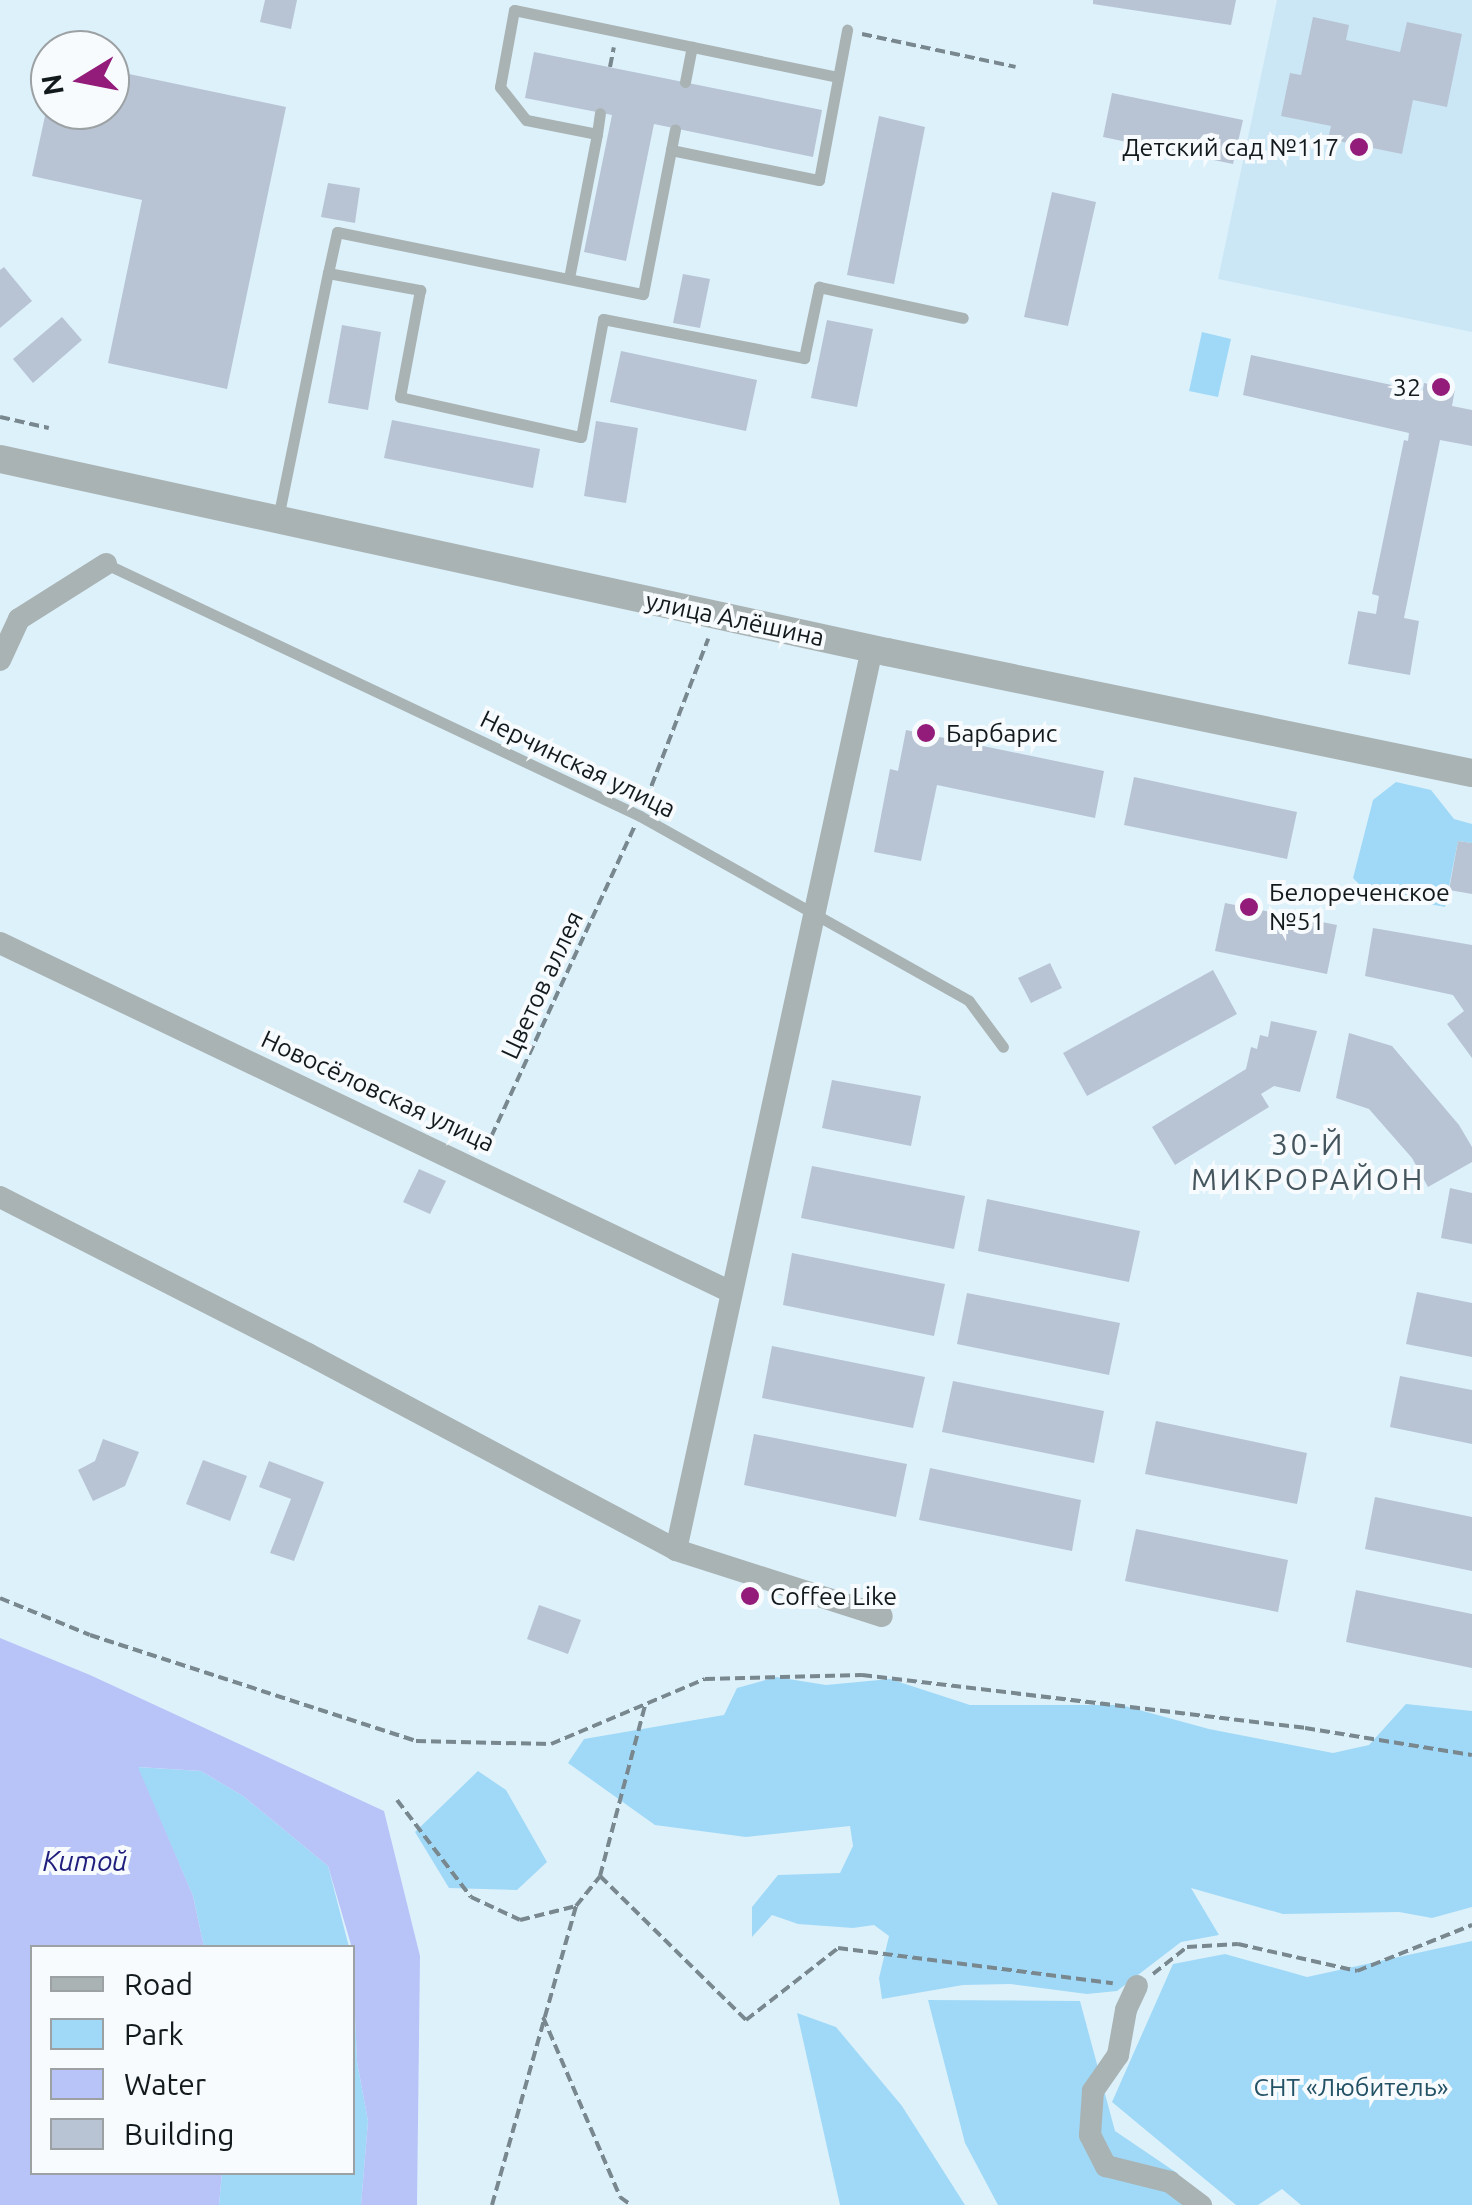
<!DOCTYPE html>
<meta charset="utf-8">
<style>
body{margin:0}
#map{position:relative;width:1472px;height:2205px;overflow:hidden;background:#ddf1fb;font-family:Ubuntu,sans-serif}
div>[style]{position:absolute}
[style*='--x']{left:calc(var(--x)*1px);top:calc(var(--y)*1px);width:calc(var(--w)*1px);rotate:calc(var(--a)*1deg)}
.built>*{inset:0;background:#cbe7f6}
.green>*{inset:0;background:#a0d9f7}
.water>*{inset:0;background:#b8c4f8}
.building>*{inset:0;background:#b8c4d4}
.path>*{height:4px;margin-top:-2px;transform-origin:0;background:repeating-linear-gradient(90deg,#79878e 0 10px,transparent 0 15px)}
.service>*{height:11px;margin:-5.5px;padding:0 5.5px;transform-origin:5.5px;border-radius:5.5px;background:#a9b3b4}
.minor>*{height:22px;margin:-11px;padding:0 11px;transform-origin:11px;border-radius:11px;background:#a9b3b4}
.tertiary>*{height:28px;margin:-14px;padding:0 14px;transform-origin:14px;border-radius:14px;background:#a9b3b4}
.dots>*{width:28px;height:28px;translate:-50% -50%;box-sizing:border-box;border:5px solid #f7fbfd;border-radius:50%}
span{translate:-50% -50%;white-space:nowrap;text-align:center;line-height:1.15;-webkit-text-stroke:8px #f7fbfd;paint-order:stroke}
.poi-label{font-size:25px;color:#131a1e}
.right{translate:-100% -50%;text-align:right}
.left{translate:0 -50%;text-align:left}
.street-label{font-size:25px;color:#131a1e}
.park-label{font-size:25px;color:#235166}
.water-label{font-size:28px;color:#201e7d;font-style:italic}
.quarter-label{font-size:30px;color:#44555e;letter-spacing:2.5px}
.legend{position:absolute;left:30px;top:1945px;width:325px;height:230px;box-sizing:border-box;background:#f7fbfd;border:2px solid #9ca1a4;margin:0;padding:12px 18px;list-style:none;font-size:30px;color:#131a1e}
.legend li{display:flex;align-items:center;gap:20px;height:50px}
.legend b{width:50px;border:2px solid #9ca1a4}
.north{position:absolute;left:30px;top:30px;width:100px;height:100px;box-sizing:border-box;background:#f7fbfd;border:2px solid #9ca1a4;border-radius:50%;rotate:260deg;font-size:28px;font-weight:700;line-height:40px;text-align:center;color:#131a1e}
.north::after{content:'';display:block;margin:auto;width:35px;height:45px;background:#931c7a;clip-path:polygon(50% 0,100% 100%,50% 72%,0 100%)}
</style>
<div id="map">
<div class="built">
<div style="clip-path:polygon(1277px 0,1472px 0,1472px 332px,1218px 279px)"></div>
</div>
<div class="green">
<div style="clip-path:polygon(1202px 332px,1231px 339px,1218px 397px,1189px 391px)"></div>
<div style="clip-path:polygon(1396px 782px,1431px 790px,1454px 819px,1472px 824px,1472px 843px,1458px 841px,1445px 907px,1367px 892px,1353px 878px,1373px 800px)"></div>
<div style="clip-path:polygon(776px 1677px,826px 1685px,890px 1679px,970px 1705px,1121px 1705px,1209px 1729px,1333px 1753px,1369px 1745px,1406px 1704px,1472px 1711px,1472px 1907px,1432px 1918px,1399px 1912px,1283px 1914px,1191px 1888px,1219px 1935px,1181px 1942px,1117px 1991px,1087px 1994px,1010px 1984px,963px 1985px,882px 1999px,879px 1978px,889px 1936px,874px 1925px,853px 1928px,798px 1924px,772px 1915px,752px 1937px,752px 1907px,778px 1875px,840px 1873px,853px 1846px,850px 1826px,746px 1837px,655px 1825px,568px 1763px,584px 1739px,724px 1715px,737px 1688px)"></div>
<div style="clip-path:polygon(137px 1767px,201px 1771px,243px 1796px,328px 1866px,349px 1947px,204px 1947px,193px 1896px)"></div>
<div style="clip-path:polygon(478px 1771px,506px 1790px,547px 1862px,517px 1890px,449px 1888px,415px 1832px)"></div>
<div style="clip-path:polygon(1472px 1941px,1472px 2205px,1301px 2205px,1282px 2189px,1258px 2205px,1236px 2205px,1112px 2102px,1173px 1964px,1225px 1954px,1307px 1977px)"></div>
<div style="clip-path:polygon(353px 1960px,357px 2062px,368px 2121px,361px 2205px,219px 2205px,222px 2173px,352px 2172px)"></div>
<div style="clip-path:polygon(928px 2000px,1080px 2001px,1115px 2131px,1177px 2173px,1199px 2205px,998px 2205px,965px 2143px)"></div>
<div style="clip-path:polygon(797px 2013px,836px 2027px,902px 2106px,965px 2205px,840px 2205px)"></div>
</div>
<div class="water">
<div style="clip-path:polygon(0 1638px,90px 1675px,384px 1811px,420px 1956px,417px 2205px,361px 2205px,368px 2121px,357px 2062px,352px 1948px,328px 1866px,243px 1796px,201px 1771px,138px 1767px,193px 1896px,204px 1947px,32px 1948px,32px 2172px,222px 2173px,219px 2205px,0 2205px)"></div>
</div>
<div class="building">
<div style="clip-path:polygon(265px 0,297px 0,291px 29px,260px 22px)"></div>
<div style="clip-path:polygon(1093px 0,1236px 0,1231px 25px,1093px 4px)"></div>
<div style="clip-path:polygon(1313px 17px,1349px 25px,1346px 40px,1400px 52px,1407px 22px,1462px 34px,1447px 107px,1413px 100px,1402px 154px,1328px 139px,1331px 126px,1281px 116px,1290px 73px,1301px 75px)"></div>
<div style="clip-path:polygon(534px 52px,822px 110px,813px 157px,654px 124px,626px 261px,584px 252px,612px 115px,525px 98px)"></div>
<div style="clip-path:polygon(110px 70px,286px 107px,227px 389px,108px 363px,142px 200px,32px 176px,48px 102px,50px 110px,110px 110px)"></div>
<div style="clip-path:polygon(1112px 93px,1243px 120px,1233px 164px,1103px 137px)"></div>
<div style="clip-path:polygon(879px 116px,925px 127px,894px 284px,847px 275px)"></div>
<div style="clip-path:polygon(328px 183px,360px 188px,355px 223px,321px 217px)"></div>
<div style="clip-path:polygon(1052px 192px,1096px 202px,1068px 326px,1024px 317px)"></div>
<div style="clip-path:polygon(4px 267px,32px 301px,0 328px,0 270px)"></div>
<div style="clip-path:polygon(683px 274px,710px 279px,700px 328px,673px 323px)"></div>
<div style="clip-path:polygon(62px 317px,82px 340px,33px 383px,13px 359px)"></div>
<div style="clip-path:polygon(827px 320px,873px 329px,857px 407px,811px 398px)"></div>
<div style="clip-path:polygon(342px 325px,381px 332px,368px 410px,328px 403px)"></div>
<div style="clip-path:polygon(621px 351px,757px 380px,746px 431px,610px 402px)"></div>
<div style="clip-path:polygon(1251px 355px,1401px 387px,1399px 396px,1421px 401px,1424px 383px,1455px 389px,1452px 406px,1472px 410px,1472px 446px,1440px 440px,1404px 618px,1419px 621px,1410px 675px,1348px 664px,1358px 611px,1376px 614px,1379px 596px,1372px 594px,1404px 440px,1408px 441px,1409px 433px,1243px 395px)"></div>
<div style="clip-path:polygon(392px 420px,540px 449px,533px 488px,384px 458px)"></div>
<div style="clip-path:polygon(596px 421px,638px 428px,626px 503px,584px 496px)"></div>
<div style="clip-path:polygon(906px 730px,1104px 771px,1095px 818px,937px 785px,921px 861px,874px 852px,890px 769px,898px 771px)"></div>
<div style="clip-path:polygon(1134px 777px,1297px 812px,1287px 859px,1124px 825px)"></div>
<div style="clip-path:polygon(1458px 841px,1472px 843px,1472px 894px,1449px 890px)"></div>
<div style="clip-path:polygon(1225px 903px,1337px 925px,1327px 974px,1215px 951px)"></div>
<div style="clip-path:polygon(1373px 928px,1472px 945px,1472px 1058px,1447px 1024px,1464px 1011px,1453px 995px,1365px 976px)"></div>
<div style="clip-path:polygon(1050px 963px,1062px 988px,1031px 1003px,1018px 978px)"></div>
<div style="clip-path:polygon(1213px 970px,1237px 1014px,1087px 1096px,1063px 1053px)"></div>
<div style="clip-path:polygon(1271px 1021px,1317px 1031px,1300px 1092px,1274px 1086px,1261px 1094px,1269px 1107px,1175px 1165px,1152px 1127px,1246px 1069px,1251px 1047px,1257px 1049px,1260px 1035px,1268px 1037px)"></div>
<div style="clip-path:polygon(1349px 1033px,1392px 1046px,1459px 1125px,1472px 1147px,1472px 1162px,1428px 1187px,1412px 1158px,1369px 1109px,1336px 1098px)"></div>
<div style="clip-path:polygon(832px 1080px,921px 1096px,911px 1146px,822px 1128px)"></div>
<div style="clip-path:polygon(812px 1166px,965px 1196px,954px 1249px,801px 1218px)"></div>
<div style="clip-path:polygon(419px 1169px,446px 1181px,430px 1214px,403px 1202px)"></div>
<div style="clip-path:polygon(1450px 1188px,1472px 1193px,1472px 1244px,1441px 1238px)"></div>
<div style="clip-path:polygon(987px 1199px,1140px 1231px,1129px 1282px,978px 1251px)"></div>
<div style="clip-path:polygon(792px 1253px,945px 1284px,934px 1336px,783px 1305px)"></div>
<div style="clip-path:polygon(1417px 1292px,1472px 1303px,1472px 1357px,1406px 1344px)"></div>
<div style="clip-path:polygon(967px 1293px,1120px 1323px,1109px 1375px,957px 1344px)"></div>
<div style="clip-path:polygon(772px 1346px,925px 1377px,913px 1428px,762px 1398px)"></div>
<div style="clip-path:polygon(1400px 1376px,1472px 1390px,1472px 1444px,1390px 1427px)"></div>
<div style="clip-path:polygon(953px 1381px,1104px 1411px,1094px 1463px,942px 1432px)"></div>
<div style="clip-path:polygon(1156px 1421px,1307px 1453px,1297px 1504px,1145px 1474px)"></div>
<div style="clip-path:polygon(754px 1434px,907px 1464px,896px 1517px,744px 1485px)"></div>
<div style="clip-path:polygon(103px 1439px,139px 1452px,125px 1486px,93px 1501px,78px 1470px,95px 1461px)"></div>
<div style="clip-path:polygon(203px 1460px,247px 1476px,230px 1521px,186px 1504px)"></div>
<div style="clip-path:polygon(269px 1461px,324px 1482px,294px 1561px,270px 1553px,291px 1499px,259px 1487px)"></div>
<div style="clip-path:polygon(930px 1468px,1081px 1500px,1072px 1551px,919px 1520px)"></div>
<div style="clip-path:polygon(1375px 1497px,1472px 1517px,1472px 1571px,1365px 1549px)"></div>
<div style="clip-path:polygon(1136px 1529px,1288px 1560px,1278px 1612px,1125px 1581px)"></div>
<div style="clip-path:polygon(1356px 1590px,1472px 1614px,1472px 1668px,1346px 1642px)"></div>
<div style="clip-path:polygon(539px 1605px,581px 1620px,568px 1654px,527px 1639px)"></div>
</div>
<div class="path">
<div style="--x:862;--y:34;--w:157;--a:12.1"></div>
<div style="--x:610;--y:67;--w:20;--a:-79"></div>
<div style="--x:0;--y:417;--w:50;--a:12.7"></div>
<div style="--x:646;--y:800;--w:173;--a:-68.9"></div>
<div style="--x:485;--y:1150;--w:356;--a:-65.2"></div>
<div style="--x:0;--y:1598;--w:97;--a:22.3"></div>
<div style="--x:90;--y:1635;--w:343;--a:18"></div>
<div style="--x:416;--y:1741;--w:135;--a:1.3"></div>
<div style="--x:551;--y:1744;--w:167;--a:-22.9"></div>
<div style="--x:705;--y:1679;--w:157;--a:-1.5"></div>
<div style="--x:862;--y:1675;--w:446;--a:6.8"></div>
<div style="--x:1305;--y:1728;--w:169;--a:9.2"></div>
<div style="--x:397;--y:1800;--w:122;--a:52.7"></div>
<div style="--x:471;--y:1897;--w:54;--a:25.1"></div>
<div style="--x:520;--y:1920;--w:58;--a:-14"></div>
<div style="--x:600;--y:1876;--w:205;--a:44.6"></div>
<div style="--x:746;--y:2020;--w:117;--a:-38"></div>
<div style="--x:838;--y:1948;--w:277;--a:7.3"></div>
<div style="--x:1153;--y:1974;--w:43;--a:-38.5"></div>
<div style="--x:1187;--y:1947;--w:51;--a:-3.4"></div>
<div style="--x:1238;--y:1944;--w:122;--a:12.8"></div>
<div style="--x:1357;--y:1971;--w:124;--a:-21.8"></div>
<div style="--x:543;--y:2017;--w:196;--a:66.8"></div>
<div style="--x:620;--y:2197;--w:14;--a:36"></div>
<div style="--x:492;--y:2205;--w:311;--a:-74.3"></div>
<div style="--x:576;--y:1906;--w:38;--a:-51"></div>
<div style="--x:600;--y:1876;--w:176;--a:-75.2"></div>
</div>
<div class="service">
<div style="--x:685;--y:82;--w:36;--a:-79"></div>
<div style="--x:597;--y:134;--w:21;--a:-82"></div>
<div style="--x:671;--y:150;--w:21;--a:-79"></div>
<div style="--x:328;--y:273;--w:42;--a:-77.6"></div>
<div style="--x:337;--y:232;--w:312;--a:11.5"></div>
<div style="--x:643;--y:294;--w:147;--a:-79"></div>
<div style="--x:671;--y:150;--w:151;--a:11.5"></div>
<div style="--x:819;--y:180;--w:153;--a:-79.4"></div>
<div style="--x:569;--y:278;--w:147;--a:-79"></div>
<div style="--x:597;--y:134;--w:72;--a:-168.8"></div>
<div style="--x:526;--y:120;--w:42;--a:-128.2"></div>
<div style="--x:500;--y:87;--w:78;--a:-79.7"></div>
<div style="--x:514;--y:10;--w:330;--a:11.7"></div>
<div style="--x:278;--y:518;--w:250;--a:-78.5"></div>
<div style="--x:328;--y:273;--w:94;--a:10.5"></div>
<div style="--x:420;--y:290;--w:109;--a:100.6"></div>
<div style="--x:400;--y:397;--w:185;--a:12.5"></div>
<div style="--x:581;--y:437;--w:120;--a:-79.4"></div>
<div style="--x:603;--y:319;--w:205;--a:11"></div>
<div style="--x:804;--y:358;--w:73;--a:-78.1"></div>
<div style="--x:819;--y:287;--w:147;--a:12.1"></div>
<div style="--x:106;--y:564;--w:590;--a:25.26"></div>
<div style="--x:640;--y:816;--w:377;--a:29.3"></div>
<div style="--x:969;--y:1001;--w:57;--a:53.5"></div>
</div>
<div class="minor">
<div style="--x:0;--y:660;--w:45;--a:-65.1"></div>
<div style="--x:19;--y:619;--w:103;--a:-32.3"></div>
<div style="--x:0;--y:943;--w:810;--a:25.52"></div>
<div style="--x:0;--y:1197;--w:346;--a:27"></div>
<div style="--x:308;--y:1354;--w:417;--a:28"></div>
<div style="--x:676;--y:1550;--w:216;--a:17.8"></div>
<div style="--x:676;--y:1550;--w:922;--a:-77.73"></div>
<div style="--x:1137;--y:1986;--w:26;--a:115"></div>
<div style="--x:1126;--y:2010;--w:46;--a:100.1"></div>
<div style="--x:1118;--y:2055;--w:44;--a:124.8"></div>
<div style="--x:1093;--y:2091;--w:44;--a:93.9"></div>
<div style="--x:1090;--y:2135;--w:35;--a:63"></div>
<div style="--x:1106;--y:2166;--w:66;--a:14"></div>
<div style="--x:1170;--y:2182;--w:39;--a:37"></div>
</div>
<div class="tertiary">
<div style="--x:0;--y:459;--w:908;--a:12.28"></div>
<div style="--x:887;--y:652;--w:597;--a:11.69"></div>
</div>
<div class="dots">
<div style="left:1359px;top:147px;background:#931c7a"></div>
<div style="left:1441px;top:387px;background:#931c7a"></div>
<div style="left:926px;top:733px;background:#931c7a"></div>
<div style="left:1249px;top:907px;background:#931c7a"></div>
<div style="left:750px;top:1596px;background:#931c7a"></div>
</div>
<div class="poi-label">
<span class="right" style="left:1339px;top:147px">Детский сад №117</span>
<span class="right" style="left:1421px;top:387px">32</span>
<span class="left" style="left:946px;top:733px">Барбарис</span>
<span class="left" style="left:1269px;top:907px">Белореченское<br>№51</span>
<span class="left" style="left:770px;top:1596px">Coffee Like</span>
</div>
<div class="street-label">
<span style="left:735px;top:619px;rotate:12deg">улица Алёшина</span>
<span style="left:578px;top:764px;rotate:26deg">Нерчинская улица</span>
<span style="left:542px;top:985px;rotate:-65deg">Цветов аллея</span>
<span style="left:378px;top:1091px;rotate:25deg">Новосёловская улица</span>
</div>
<div class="park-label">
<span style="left:1351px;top:2087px">СНТ «Любитель»</span>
</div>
<div class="water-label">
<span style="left:85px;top:1861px">Китой</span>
</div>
<div class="quarter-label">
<span style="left:1308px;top:1161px">30-Й<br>МИКРОРАЙОН</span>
</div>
<ul class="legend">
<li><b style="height:12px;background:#a9b3b4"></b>Road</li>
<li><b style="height:28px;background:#a0d9f7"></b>Park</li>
<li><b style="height:28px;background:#b8c4f8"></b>Water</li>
<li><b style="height:28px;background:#b8c4d4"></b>Building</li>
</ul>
<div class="north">N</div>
</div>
